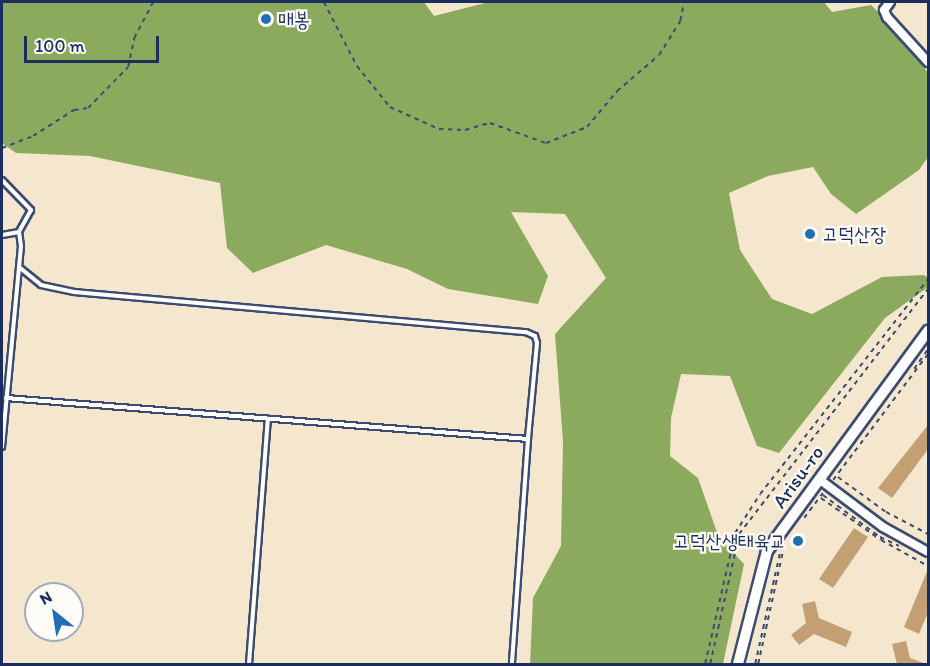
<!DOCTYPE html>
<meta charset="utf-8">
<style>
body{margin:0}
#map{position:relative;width:930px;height:666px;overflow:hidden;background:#f4e7ce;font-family:Itim,"Poor Story",sans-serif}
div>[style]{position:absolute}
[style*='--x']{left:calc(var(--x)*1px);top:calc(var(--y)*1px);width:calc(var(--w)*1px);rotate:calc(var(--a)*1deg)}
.forest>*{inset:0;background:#8baa5d}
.building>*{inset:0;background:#c2a073}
.path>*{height:1.5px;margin-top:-0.75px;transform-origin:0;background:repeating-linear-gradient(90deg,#3c4b6f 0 4.5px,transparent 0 9px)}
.roads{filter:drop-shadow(2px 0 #3c4b6f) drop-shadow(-2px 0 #3c4b6f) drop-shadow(0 2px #3c4b6f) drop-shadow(0 -2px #3c4b6f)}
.service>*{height:4px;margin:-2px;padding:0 2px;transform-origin:2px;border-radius:2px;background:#fff}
.minor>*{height:8px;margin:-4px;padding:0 4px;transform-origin:4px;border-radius:4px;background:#fff}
.secondary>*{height:10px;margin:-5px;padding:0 5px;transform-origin:5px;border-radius:5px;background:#fff}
.dots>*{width:16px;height:16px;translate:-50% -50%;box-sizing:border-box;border:3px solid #fdfcf7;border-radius:50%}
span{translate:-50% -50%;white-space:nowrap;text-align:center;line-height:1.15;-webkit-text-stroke:4.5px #fdfcf7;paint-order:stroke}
.poi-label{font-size:20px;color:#1b2f5e}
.left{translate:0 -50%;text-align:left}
.right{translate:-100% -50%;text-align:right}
.street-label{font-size:20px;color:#1b2f5e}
.frame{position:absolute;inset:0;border:3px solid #1b2f5e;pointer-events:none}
.north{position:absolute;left:24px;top:582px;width:60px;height:60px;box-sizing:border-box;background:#fdfcf7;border:2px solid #a3aaba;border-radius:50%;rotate:330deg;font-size:16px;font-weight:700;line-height:24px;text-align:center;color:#1b2f5e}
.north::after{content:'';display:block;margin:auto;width:21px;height:27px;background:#1f6fb2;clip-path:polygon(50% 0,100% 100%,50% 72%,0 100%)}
.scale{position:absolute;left:24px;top:36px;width:135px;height:27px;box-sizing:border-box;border:3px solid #1b2f5e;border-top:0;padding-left:8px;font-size:18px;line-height:21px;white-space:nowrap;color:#1b2f5e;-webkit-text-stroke:4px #fdfcf7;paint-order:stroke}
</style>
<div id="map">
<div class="forest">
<div style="clip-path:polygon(2px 2px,424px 2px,434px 16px,489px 2px,824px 2px,832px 12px,871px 5px,901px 34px,928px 73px,928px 157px,919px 170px,856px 214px,831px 194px,813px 167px,768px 176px,729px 193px,740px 250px,772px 299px,812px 314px,882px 277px,923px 275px,928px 277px,928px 287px,885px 318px,779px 453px,757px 446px,730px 376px,681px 374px,671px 418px,670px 456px,698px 478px,719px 538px,744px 564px,723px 664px,530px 664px,533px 598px,561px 546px,563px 442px,555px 334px,606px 278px,565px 214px,511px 212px,548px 276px,538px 304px,448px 289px,407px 269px,326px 245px,253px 273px,227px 248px,220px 183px,90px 156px,16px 153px,2px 143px)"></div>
</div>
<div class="building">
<div style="clip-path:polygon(928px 425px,928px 449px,892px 498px,878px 488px)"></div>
<div style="clip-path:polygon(854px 528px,868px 537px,833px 588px,819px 579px)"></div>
<div style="clip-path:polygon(928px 569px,928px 612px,919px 634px,904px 627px)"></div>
<div style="clip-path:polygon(815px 601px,819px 618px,852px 632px,846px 647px,814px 634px,799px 645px,791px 635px,806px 623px,802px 604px)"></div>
<div style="clip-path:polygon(906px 641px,910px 658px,926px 664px,897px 664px,892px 644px)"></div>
</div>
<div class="path">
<div style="--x:324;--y:2;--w:72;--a:62.7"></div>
<div style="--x:357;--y:66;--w:53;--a:51.2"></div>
<div style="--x:390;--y:107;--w:54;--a:24.2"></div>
<div style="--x:439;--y:129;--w:26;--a:2"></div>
<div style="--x:465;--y:130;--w:26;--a:-16"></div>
<div style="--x:490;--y:123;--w:59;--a:19.7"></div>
<div style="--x:546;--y:143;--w:44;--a:-21.3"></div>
<div style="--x:587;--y:127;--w:47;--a:-50.2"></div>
<div style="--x:617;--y:91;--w:55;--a:-40.6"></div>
<div style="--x:659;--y:55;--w:40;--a:-58"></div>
<div style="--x:680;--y:21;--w:19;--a:-78"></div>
<div style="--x:2;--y:148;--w:33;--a:-21"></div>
<div style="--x:33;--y:136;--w:49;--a:-32.4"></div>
<div style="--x:74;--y:110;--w:14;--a:-8"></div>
<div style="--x:88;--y:108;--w:57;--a:-45.7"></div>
<div style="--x:128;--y:67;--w:30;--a:-78"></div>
<div style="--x:134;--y:38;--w:41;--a:-62.2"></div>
<div style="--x:914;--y:369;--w:24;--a:-55"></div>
<div style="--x:838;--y:477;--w:59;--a:36.1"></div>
<div style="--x:886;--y:512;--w:47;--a:27.6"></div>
<div style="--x:833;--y:480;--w:158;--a:-53"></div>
<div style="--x:823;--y:495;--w:71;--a:36.4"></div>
<div style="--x:880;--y:537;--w:21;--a:25"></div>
<div style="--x:821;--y:498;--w:73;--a:35"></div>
<div style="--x:881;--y:540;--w:54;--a:29"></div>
<div style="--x:804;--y:518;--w:31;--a:-53"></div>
<div style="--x:705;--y:664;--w:134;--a:-77.1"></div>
<div style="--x:735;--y:533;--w:46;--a:-57.3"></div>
<div style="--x:760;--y:494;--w:273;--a:-52"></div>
<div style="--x:710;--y:664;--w:133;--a:-77.4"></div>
<div style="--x:739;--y:534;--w:309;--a:-52.4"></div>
<div style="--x:755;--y:664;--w:119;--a:-77.4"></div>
<div style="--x:758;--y:664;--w:121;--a:-77.6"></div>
</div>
<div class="roads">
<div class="service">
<div style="--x:2;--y:180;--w:42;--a:46"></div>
<div style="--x:31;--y:210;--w:25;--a:119"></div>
<div style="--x:19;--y:232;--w:17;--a:170"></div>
<div style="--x:19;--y:267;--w:28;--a:39"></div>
<div style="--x:41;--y:285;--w:34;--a:12"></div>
<div style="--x:74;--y:292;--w:454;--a:5.1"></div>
<div style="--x:526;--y:332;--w:10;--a:24"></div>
<div style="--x:535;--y:336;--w:7;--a:74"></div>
<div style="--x:537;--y:343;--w:96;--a:95.4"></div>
<div style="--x:6;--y:398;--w:524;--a:4.49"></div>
<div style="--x:528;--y:439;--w:226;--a:94.1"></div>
<div style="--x:2;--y:447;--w:202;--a:-84.6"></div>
<div style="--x:21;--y:246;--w:14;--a:-98"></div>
<div style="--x:249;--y:664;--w:246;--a:-85.6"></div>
</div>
<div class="minor">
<div style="--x:890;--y:2;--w:10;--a:127"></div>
<div style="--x:884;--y:10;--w:8;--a:67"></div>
<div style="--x:887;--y:17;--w:61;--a:47.7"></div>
<div style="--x:819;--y:479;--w:80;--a:36.9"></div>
<div style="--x:883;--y:527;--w:51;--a:29.1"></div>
</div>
<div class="secondary">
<div style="--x:738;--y:664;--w:117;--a:-75.6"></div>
<div style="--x:767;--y:551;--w:273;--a:-53.8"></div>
</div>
</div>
<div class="dots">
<div style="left:266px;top:19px;background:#1f6fb2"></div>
<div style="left:810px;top:234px;background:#1f6fb2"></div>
<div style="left:798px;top:541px;background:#1f6fb2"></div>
</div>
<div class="poi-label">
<span class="left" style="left:278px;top:19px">매봉</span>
<span class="left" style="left:822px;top:234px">고덕산장</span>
<span class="right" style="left:786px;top:541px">고덕산생태육교</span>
</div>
<div class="street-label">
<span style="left:798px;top:477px;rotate:-54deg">Arisu-ro</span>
</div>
<div class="frame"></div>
<div class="north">N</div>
<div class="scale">100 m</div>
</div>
